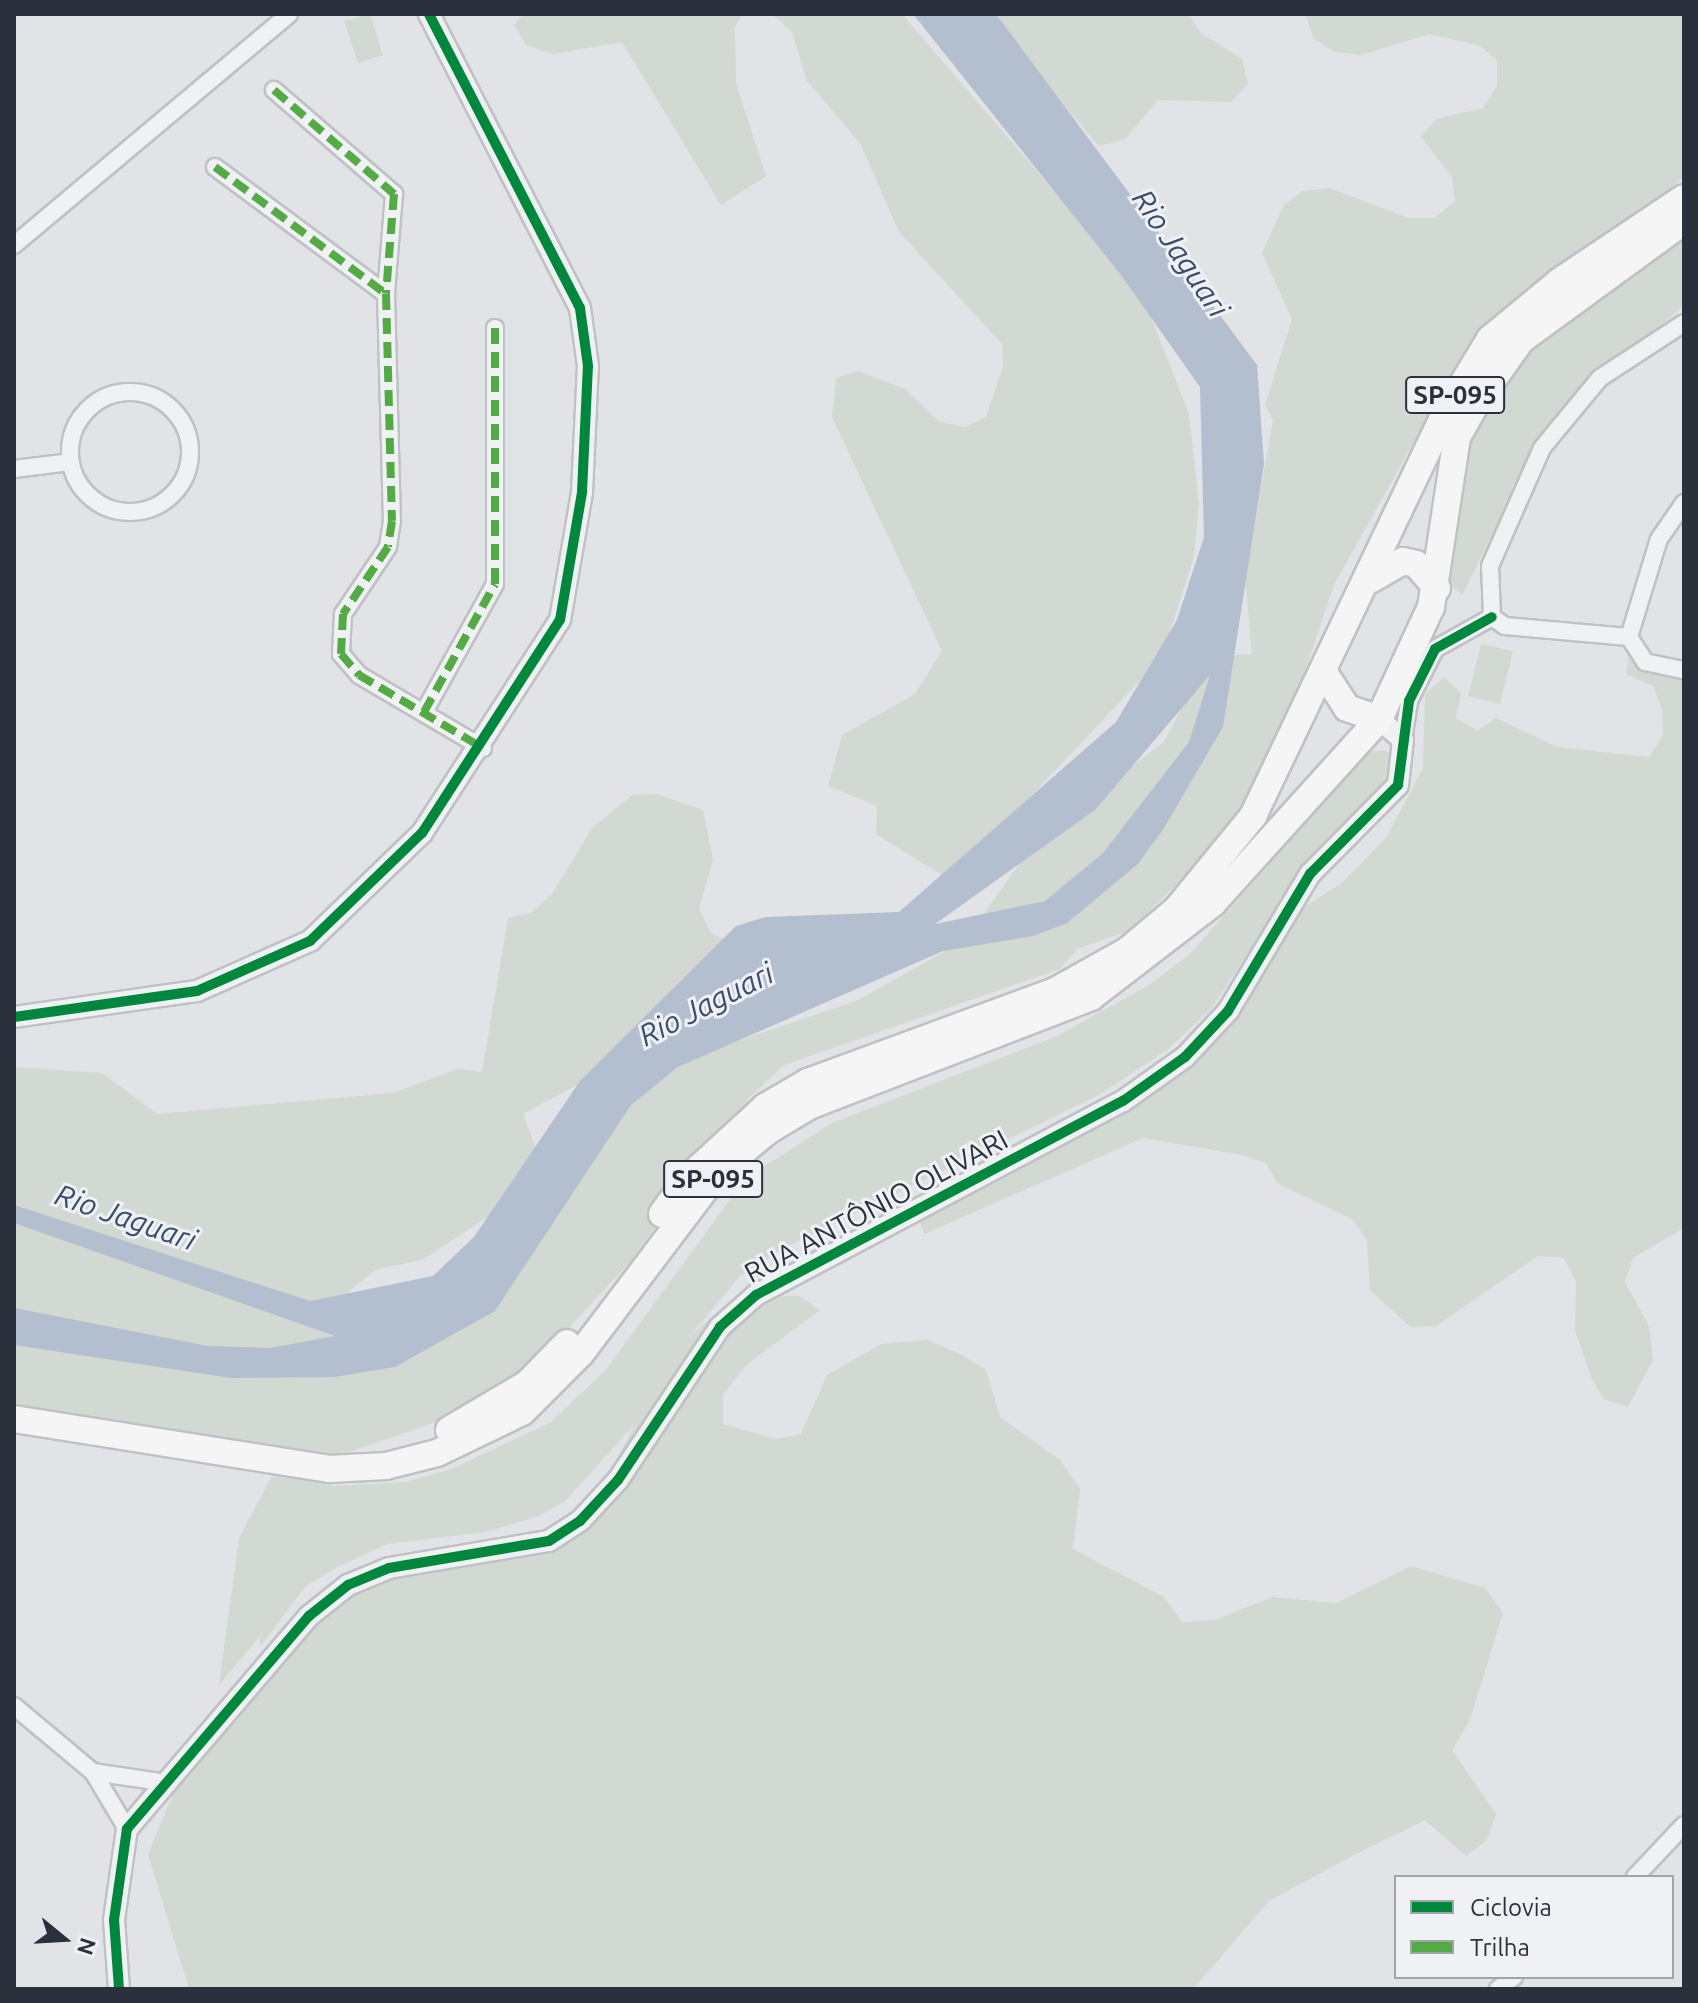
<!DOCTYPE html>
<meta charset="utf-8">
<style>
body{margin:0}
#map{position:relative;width:1698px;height:2003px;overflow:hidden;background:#e1e3e6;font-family:Ubuntu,sans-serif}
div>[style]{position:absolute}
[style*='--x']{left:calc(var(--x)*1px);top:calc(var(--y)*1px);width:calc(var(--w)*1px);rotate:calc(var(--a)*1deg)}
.green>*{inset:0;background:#d2d9d2}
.water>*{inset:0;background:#b3bfce}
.roads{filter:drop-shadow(2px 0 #c0c1c4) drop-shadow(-2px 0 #c0c1c4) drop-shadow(0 2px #c0c1c4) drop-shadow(0 -2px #c0c1c4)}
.minor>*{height:16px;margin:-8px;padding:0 8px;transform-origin:8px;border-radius:8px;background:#f0f1f3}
.minor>.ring{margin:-8px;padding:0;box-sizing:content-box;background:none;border:16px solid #f0f1f3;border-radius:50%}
.tertiary>*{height:20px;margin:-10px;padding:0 10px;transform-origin:10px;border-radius:10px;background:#f0f1f3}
.primary>*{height:26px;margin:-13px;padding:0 13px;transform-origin:13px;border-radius:13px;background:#f5f5f6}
.quiet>*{height:8px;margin-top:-4px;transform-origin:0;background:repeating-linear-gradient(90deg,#54ab46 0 16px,transparent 0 24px)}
.cycleway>*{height:10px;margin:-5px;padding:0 5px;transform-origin:5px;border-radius:5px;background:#00873e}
span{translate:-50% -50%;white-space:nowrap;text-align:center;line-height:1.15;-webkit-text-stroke:6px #eff1f5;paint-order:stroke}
.shield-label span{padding:2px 6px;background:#eff1f5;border:2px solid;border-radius:6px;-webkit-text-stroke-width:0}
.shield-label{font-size:26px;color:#2b303d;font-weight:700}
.street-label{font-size:28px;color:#2b303d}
.water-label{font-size:30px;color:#394d6c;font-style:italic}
.frame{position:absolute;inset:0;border:16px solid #2b303d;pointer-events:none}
.legend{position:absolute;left:1394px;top:1875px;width:280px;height:104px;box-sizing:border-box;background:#eff1f5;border:2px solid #a1a4ab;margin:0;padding:10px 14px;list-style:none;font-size:24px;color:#2b303d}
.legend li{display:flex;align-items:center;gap:16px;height:40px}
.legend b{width:40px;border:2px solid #a1a4ab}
.north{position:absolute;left:24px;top:1899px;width:80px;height:80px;-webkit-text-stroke:6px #eff1f5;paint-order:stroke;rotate:108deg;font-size:22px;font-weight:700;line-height:32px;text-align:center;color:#2b303d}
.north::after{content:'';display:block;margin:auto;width:28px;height:36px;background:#2b303d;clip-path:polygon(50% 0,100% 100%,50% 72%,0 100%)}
</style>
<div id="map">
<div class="green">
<div style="clip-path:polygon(370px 14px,383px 55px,358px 63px,344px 21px)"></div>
<div style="clip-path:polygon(524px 14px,743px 14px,735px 27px,736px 83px,766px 176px,721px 205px,622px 42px,553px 54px,526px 45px,514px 25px)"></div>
<div style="clip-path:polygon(772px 14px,902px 14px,1142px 294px,1189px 414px,1199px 503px,1194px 557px,1162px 657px,951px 881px,876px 834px,877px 806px,828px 786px,842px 735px,915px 694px,942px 651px,832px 417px,836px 378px,858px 371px,905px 389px,940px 422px,965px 427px,986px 417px,1003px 367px,1002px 344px,899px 232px,860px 143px,807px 81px,792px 32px)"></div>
<div style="clip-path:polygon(986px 14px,1188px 14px,1201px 33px,1242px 59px,1248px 84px,1231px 102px,1158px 100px,1125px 139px,1099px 146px)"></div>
<div style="clip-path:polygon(1305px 14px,1684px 14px,1684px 177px,1460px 359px,1334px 585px,1261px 802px,1144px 916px,1125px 932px,1077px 949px,1060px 969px,784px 1065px,748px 1099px,630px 1262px,533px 1366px,465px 1412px,332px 1458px,333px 1486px,404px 1482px,452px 1469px,551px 1422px,605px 1371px,745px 1179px,832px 1123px,1055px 1037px,1149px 985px,1189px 955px,1350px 772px,1372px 751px,1386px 751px,1396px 758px,1396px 785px,1309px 861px,1211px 1009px,1167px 1050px,1099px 1095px,788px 1246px,739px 1277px,690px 1336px,737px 1295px,799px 1296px,820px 1310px,745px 1366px,723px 1395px,723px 1424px,776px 1439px,801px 1434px,827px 1375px,881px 1344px,928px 1340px,962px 1355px,986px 1370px,1000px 1417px,1060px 1460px,1080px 1489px,1073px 1549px,1164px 1597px,1182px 1622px,1215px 1620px,1272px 1597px,1336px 1603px,1411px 1566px,1485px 1588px,1503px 1613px,1470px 1720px,1452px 1750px,1496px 1814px,1487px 1840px,1466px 1856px,1425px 1820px,1354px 1855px,1269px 1901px,1193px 1989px,189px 1989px,148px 1854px,183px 1771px,309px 1621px,371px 1573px,533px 1539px,595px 1502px,635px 1424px,565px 1501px,539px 1516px,486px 1532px,387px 1544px,334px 1569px,305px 1587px,260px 1647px,260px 1636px,219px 1685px,239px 1538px,283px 1455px,14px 1413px,14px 1067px,102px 1073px,157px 1114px,393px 1093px,457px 1069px,482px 1072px,508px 918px,531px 913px,552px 894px,592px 828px,632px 795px,656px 794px,703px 810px,713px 860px,699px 908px,711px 933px,734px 944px,579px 1084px,523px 1114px,539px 1156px,501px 1208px,422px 1260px,375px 1270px,349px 1291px,333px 1337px,498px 1305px,522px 1271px,548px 1205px,639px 1091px,705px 1052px,856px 1001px,965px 940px,1040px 835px,1163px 743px,1190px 693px,1225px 656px,1252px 654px,1245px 577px,1273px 420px,1265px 405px,1292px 319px,1262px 253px,1284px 205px,1303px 191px,1330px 188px,1408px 218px,1435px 218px,1455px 201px,1452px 177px,1421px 137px,1436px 119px,1483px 108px,1497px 86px,1497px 60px,1478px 45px,1429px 34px,1361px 55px,1335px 52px,1314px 39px)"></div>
<div style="clip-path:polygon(1684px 237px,1684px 305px,1586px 392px,1533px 453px,1462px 595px,1444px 579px,1464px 435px,1526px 345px)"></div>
<div style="clip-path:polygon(1481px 644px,1513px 651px,1500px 704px,1468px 696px)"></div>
<div style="clip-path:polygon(1630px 649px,1684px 673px,1684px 1228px,1633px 1258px,1625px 1282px,1649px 1326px,1653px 1360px,1628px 1407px,1604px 1399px,1592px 1379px,1575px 1331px,1576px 1282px,1564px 1258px,1538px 1256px,1436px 1326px,1410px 1327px,1370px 1290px,1367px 1240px,1352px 1219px,1278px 1184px,1266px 1163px,1242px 1155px,1143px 1138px,924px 1234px,916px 1212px,1091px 1111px,1198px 1036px,1296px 912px,1341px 884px,1386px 838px,1423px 768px,1425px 694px,1444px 677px,1461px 693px,1456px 718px,1477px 731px,1496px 718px,1557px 747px,1649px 757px,1663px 735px,1662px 709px,1653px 686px,1626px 674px)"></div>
</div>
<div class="water">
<div style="clip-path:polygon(evenodd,913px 14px,996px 14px,1257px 365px,1264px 464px,1223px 727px,1164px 828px,1138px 864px,1067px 923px,1033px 936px,943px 951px,678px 1067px,631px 1105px,495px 1311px,395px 1367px,335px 1377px,231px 1378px,14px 1345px,14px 1308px,208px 1346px,270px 1348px,335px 1336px,14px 1223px,14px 1205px,310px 1301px,433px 1276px,474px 1237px,580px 1081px,736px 926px,766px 917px,899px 912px,1116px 722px,1177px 620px,1204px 537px,1200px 387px,1121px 275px,913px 14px,1210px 675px,1189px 742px,1103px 853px,1045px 901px,935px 924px,1095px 810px,1210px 675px)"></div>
</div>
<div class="roads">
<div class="minor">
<div style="--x:274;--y:90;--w:159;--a:40.9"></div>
<div style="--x:394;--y:194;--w:100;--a:94.6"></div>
<div style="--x:386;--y:294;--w:227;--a:88.5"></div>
<div style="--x:392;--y:521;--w:26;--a:99"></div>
<div style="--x:388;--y:547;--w:81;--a:123.9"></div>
<div style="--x:343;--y:614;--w:40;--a:92.9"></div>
<div style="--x:341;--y:654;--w:28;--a:49"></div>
<div style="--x:359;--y:675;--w:144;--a:30.5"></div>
<div style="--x:215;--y:167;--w:213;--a:36.6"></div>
<div style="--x:14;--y:245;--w:359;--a:-40"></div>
<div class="ring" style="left:70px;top:392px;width:104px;height:104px"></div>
<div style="--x:14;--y:469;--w:56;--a:-7.1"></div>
<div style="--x:1492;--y:617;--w:51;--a:-92.2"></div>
<div style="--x:1490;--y:566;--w:129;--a:-66.2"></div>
<div style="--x:1542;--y:448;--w:91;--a:-50.4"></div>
<div style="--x:1600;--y:378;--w:100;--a:-33.2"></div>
<div style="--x:1492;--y:617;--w:16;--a:35"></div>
<div style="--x:1505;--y:626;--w:124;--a:5.1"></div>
<div style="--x:1629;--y:637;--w:102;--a:-73"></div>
<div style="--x:1659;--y:539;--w:44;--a:-55.2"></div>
<div style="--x:1629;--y:637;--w:30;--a:57"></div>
<div style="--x:1645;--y:662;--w:40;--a:12"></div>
<div style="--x:424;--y:712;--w:146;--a:-61"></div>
<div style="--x:495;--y:584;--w:256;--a:-90"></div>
<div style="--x:1403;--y:740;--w:39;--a:-81"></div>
<div style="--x:1409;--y:701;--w:58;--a:-63.4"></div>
<div style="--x:1435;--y:649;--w:65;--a:-29.3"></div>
<div style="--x:14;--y:1706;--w:103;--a:39.9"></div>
<div style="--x:93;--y:1772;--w:66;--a:59.2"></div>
<div style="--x:93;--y:1772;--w:69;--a:8.4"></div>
<div style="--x:1635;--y:1877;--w:71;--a:-46.7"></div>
<div style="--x:1498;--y:1989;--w:20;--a:-37"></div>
</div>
<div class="tertiary">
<div style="--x:14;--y:1017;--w:185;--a:-8.1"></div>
<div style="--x:197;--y:991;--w:124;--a:-23.9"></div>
<div style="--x:310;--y:941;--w:156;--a:-44"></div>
<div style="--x:422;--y:833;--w:254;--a:-57.1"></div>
<div style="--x:560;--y:620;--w:130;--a:-80.2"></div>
<div style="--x:582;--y:492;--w:126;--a:-87.3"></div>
<div style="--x:588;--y:366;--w:59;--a:-97.9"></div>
<div style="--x:580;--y:308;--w:331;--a:-117.2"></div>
<div style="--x:119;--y:1989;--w:69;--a:-94.1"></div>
<div style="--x:114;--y:1920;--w:92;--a:-81.9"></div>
<div style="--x:127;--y:1829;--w:280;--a:-49.5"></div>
<div style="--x:309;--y:1616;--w:50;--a:-38.5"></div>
<div style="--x:348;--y:1585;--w:44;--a:-22.5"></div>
<div style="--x:389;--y:1568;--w:162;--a:-9.6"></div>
<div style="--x:549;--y:1541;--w:37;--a:-33"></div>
<div style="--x:580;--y:1521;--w:56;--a:-47.2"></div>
<div style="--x:618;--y:1480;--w:184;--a:-56.3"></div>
<div style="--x:720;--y:1327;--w:48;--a:-41.6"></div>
<div style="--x:756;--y:1295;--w:415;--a:-27.9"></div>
<div style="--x:1123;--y:1101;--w:76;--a:-35.4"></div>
<div style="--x:1185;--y:1057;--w:63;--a:-46.9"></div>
<div style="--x:1228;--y:1011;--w:160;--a:-59.1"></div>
<div style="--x:1310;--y:874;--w:125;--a:-45.3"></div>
<div style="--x:1398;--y:785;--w:45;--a:-83.7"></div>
<div style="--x:1403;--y:740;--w:32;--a:-139"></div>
</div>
<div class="primary">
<div style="--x:1370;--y:580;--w:38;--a:-30"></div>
<div style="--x:1403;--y:561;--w:13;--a:13"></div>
<div style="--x:1416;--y:564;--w:32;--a:49"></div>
<div style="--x:1323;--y:671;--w:44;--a:57"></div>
<div style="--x:1347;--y:708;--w:34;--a:19"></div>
<div style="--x:662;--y:1214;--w:46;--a:-53.9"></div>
<div style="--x:689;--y:1177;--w:103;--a:-42.6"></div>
<div style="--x:765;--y:1107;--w:50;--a:-30.2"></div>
<div style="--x:808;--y:1082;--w:263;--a:-20.2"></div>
<div style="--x:1055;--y:991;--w:82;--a:-29.1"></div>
<div style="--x:1127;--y:951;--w:65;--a:-40"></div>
<div style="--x:1177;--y:909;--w:120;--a:-50.7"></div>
<div style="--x:1253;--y:816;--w:446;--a:-64.5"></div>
<div style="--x:1445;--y:413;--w:87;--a:-58.7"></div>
<div style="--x:1490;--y:339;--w:91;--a:-39.6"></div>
<div style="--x:1560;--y:281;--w:149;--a:-33.8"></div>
<div style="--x:14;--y:1419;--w:319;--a:9"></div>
<div style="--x:329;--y:1469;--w:57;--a:-3"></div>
<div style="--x:386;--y:1466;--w:53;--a:-14.3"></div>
<div style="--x:437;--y:1453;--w:94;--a:-25.8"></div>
<div style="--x:522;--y:1412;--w:83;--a:-45"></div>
<div style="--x:581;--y:1353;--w:227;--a:-52.9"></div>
<div style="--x:718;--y:1172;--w:66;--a:-39.5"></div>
<div style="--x:769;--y:1130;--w:47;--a:-31"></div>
<div style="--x:809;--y:1106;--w:302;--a:-21.1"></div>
<div style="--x:1091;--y:997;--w:154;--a:-37.6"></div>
<div style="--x:1213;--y:903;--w:248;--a:-47.9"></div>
<div style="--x:1379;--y:719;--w:123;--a:-65.1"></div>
<div style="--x:1431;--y:607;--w:172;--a:-81.3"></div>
<div style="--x:1457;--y:437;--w:40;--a:-60.3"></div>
<div style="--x:1477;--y:402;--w:76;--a:-54.6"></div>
<div style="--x:1521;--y:340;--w:202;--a:-36.1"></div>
<div style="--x:449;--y:1430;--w:91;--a:-30.5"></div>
<div style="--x:527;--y:1384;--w:57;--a:-45.7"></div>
</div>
</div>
<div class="quiet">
<div style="--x:274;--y:90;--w:159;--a:40.9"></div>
<div style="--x:394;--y:194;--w:100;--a:94.6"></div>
<div style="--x:386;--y:294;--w:227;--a:88.5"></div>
<div style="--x:392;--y:521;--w:26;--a:99"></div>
<div style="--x:388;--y:547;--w:81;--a:123.9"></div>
<div style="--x:343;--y:614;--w:40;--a:92.9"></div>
<div style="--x:341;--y:654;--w:28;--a:49"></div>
<div style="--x:359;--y:675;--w:144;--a:30.5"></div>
<div style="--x:215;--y:167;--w:213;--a:36.6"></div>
<div style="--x:424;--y:712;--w:146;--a:-61"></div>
<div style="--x:495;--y:584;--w:256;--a:-90"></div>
</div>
<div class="cycleway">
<div style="--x:14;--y:1017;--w:185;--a:-8.1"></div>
<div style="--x:197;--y:991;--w:124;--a:-23.9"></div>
<div style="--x:310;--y:941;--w:156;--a:-44"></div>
<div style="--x:422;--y:833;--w:254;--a:-57.1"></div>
<div style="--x:560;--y:620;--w:130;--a:-80.2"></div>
<div style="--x:582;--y:492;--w:126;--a:-87.3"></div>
<div style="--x:588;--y:366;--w:59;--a:-97.9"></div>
<div style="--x:580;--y:308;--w:331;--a:-117.2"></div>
<div style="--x:119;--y:1989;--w:69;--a:-94.1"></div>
<div style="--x:114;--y:1920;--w:92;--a:-81.9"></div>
<div style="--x:127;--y:1829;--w:280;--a:-49.5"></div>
<div style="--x:309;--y:1616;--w:50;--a:-38.5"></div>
<div style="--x:348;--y:1585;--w:44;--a:-22.5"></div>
<div style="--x:389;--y:1568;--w:162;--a:-9.6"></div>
<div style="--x:549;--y:1541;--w:37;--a:-33"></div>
<div style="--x:580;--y:1521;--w:56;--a:-47.2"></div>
<div style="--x:618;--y:1480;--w:184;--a:-56.3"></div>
<div style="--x:720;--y:1327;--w:48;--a:-41.6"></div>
<div style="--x:756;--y:1295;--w:415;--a:-27.9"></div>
<div style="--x:1123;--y:1101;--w:76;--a:-35.4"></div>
<div style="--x:1185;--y:1057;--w:63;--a:-46.9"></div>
<div style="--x:1228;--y:1011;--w:160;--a:-59.1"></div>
<div style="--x:1310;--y:874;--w:125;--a:-45.3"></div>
<div style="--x:1398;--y:785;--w:85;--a:-82.5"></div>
<div style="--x:1409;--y:701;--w:58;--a:-63.4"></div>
<div style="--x:1435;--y:649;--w:65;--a:-29.3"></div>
</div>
<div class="shield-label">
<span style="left:1455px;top:395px">SP-095</span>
<span style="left:713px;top:1179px">SP-095</span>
</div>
<div class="street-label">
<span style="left:876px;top:1206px;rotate:-28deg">RUA ANTÔNIO OLIVARI</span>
</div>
<div class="water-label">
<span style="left:1181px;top:253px;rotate:56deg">Rio Jaguari</span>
<span style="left:706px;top:1004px;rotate:-27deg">Rio Jaguari</span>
<span style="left:126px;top:1217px;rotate:19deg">Rio Jaguari</span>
</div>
<div class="frame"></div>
<ul class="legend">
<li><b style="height:10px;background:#00873e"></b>Ciclovia</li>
<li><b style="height:10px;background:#54ab46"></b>Trilha</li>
</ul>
<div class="north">N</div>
</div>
